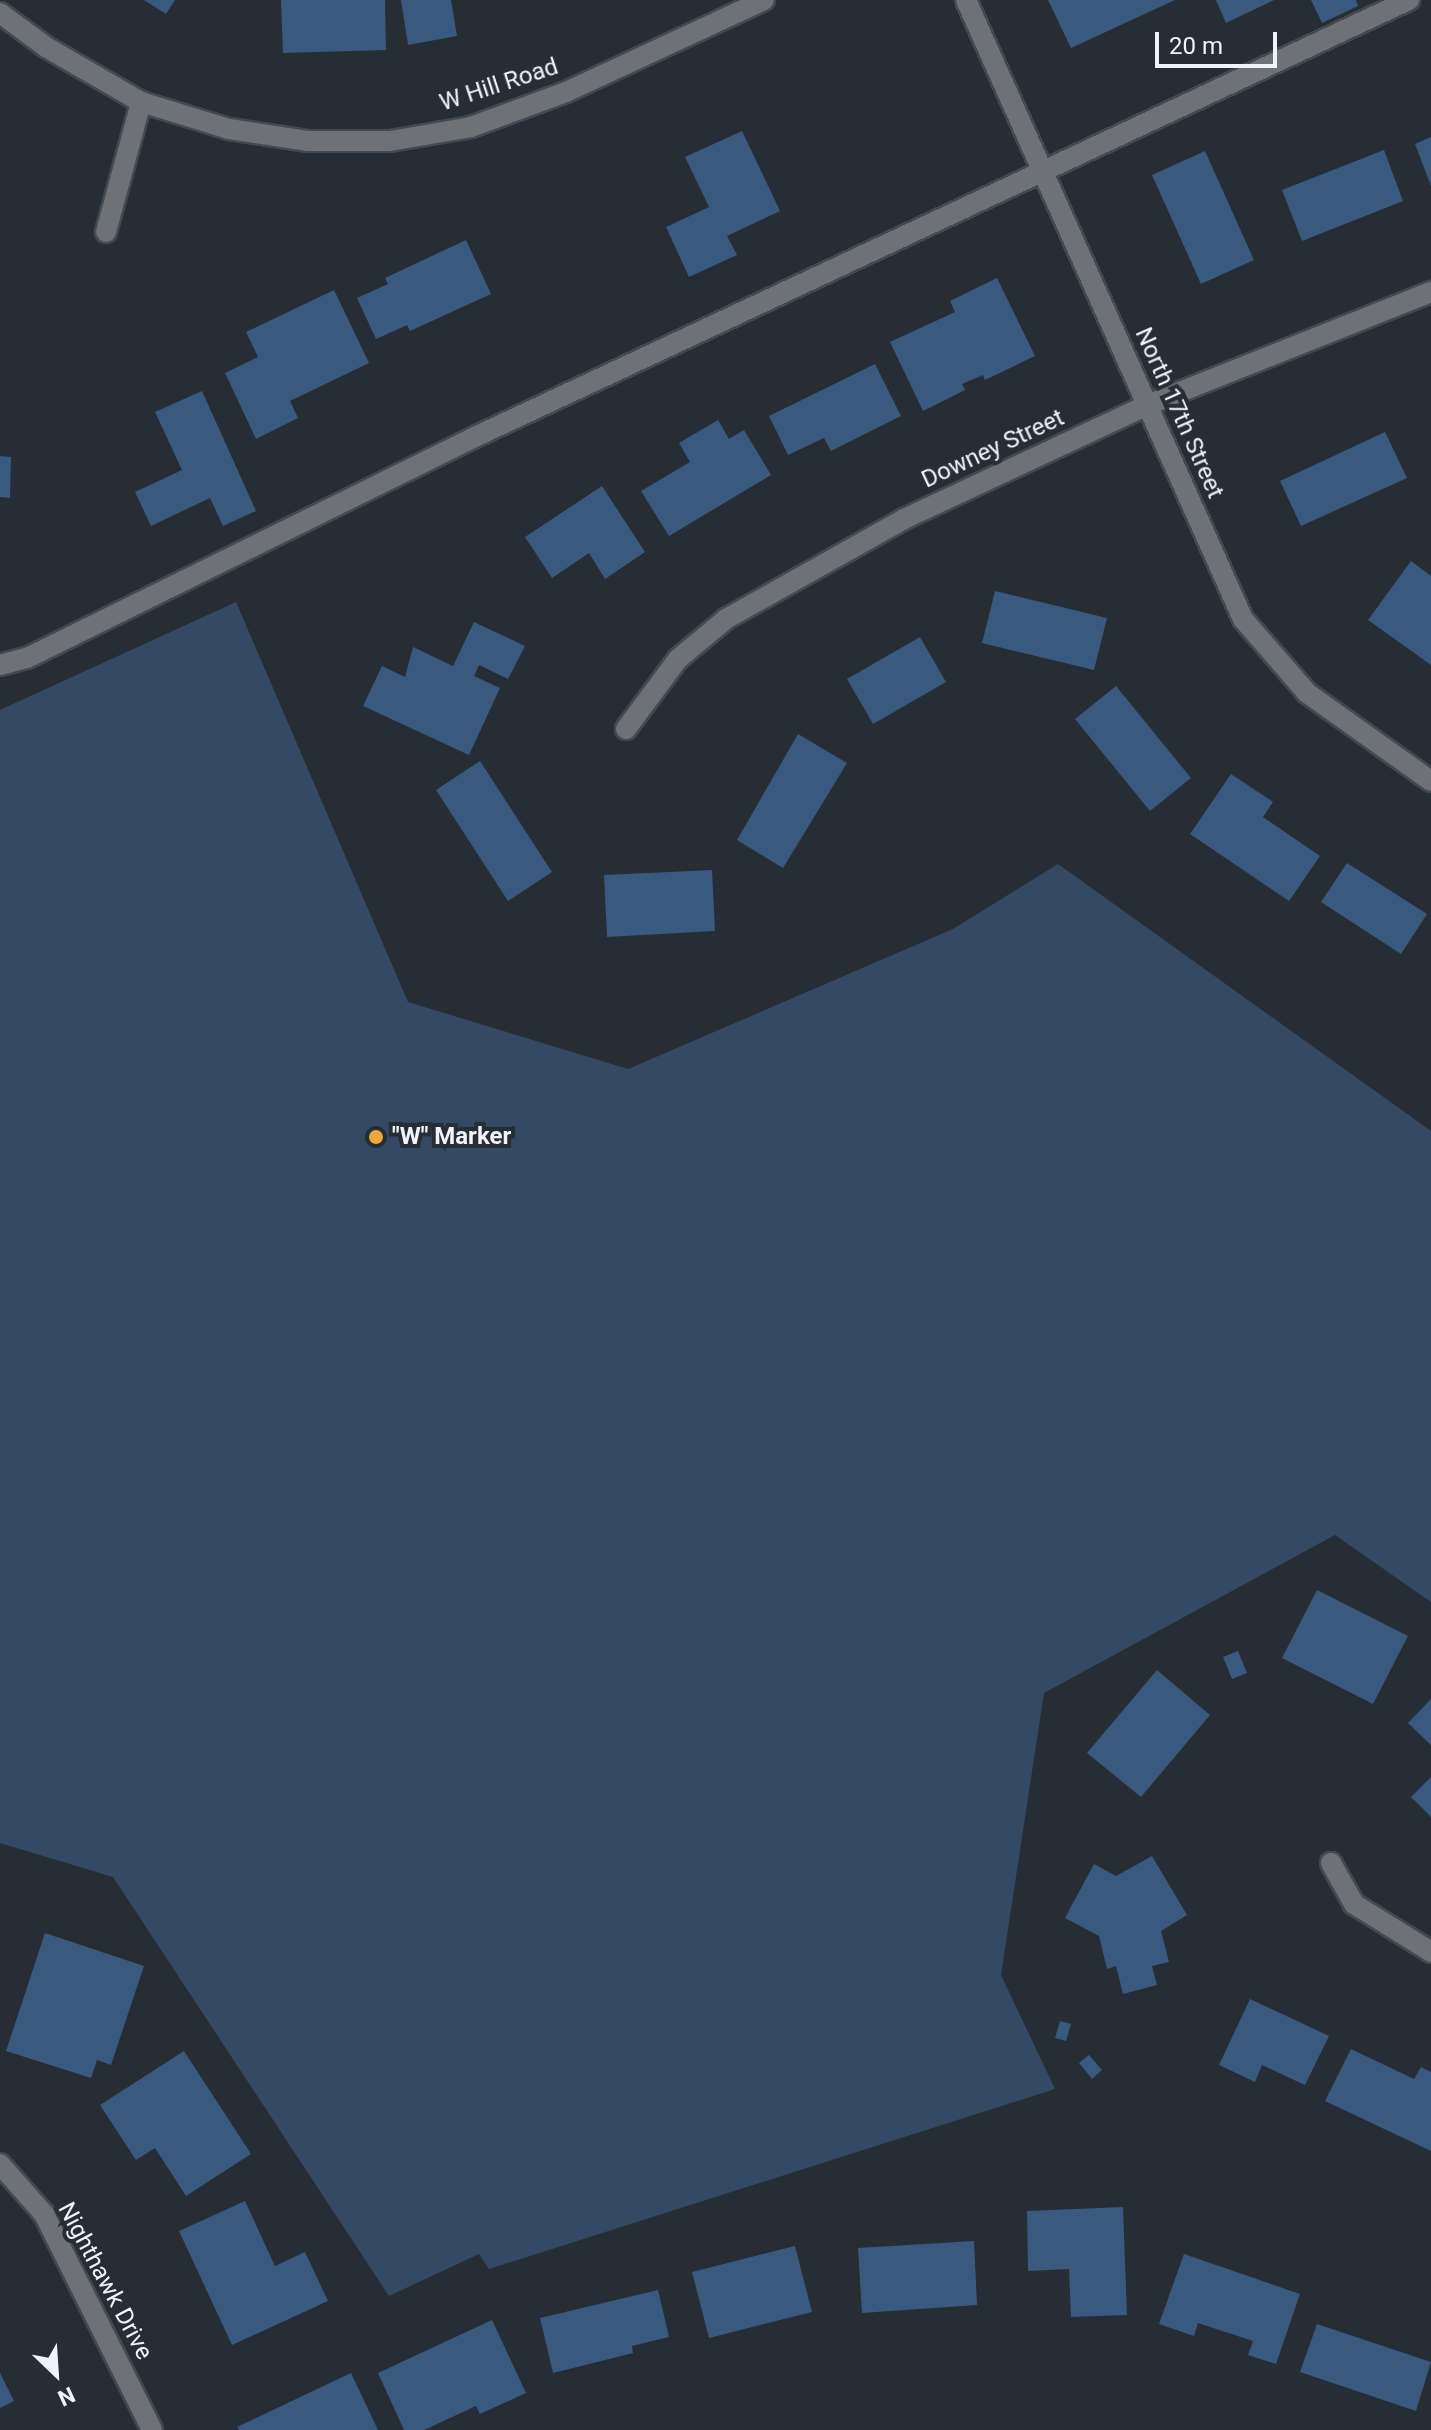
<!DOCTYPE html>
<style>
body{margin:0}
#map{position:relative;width:1431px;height:2430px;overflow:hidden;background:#272d35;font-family:Roboto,sans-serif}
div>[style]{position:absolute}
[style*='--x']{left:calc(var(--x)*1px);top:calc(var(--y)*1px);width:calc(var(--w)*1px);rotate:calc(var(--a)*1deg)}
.green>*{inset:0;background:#344a64}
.building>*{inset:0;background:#39597e}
.roads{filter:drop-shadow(2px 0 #434951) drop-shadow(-2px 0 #434951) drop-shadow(0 2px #434951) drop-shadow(0 -2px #434951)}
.minor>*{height:20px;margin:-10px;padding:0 10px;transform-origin:10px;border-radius:10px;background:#6e7176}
.dots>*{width:22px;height:22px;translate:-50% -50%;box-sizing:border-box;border:4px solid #272d35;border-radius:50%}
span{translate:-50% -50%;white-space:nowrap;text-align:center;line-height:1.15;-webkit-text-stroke:8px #272d35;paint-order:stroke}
.street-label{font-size:24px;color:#f0f4fa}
.poi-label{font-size:24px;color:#f0f4fa;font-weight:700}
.left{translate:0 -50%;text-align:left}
.north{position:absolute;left:16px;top:2334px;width:80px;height:80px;-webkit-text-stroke:6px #272d35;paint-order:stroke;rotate:155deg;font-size:22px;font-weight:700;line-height:32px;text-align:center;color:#f0f4fa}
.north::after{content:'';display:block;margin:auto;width:28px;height:36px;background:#f0f4fa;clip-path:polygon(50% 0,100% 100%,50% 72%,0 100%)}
.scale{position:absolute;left:1155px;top:32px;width:122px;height:36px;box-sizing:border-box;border:4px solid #f0f4fa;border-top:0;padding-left:10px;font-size:24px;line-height:28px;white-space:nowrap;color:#f0f4fa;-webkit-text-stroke:6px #272d35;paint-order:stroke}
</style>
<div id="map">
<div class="green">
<div style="clip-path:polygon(236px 602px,408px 1002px,628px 1069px,953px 929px,1058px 864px,1431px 1131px,1431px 1602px,1335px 1535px,1044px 1693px,1001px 1975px,1055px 2089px,489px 2269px,479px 2254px,389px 2296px,113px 1877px,0 1843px,0 710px)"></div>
</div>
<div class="building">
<div style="clip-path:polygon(144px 0,175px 0,166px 14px)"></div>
<div style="clip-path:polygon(281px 0,385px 0,386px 50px,283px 53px)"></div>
<div style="clip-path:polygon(401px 0,451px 0,457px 36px,408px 45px)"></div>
<div style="clip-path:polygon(1048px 0,1175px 0,1071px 48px)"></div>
<div style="clip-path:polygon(1216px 0,1274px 0,1226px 23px)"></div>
<div style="clip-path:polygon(1311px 0,1356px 0,1358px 6px,1322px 23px)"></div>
<div style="clip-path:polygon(742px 131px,780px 211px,727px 236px,737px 255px,689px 277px,666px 227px,709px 207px,685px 157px)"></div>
<div style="clip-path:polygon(1431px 137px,1431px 186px,1415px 144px)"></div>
<div style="clip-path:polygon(1384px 150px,1403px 201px,1302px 241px,1282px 190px)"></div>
<div style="clip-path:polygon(1205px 151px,1254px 260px,1201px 284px,1152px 175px)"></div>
<div style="clip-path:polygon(466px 240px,491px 294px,410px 331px,407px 325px,376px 339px,357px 298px,388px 284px,385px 278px)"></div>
<div style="clip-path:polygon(997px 278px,1035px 356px,985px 380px,983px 375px,962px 384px,965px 390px,923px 411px,890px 342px,955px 312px,950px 301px)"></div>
<div style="clip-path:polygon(334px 290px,369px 363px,290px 401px,298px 418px,256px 439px,225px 373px,258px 357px,246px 332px)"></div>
<div style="clip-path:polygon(875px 364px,901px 416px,831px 451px,824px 438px,788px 455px,769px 416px)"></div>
<div style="clip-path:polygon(202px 391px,256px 511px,223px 526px,210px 498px,151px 526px,135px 492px,182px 470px,155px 412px)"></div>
<div style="clip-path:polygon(718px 420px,729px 439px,744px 430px,771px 475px,669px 536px,641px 491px,690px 462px,679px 443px)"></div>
<div style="clip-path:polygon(1385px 432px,1407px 478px,1301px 526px,1280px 481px)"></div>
<div style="clip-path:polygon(0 456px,11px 457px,10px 498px,0 497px)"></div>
<div style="clip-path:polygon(602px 486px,645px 552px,605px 579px,589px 553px,552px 578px,525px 537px)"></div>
<div style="clip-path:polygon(1411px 561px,1431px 576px,1431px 665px,1368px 620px)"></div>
<div style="clip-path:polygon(995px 591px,1107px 618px,1094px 670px,982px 643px)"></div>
<div style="clip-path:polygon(474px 622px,525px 646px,508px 679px,479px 665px,474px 676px,500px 688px,469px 755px,363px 706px,382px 666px,405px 677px,413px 647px,453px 666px)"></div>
<div style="clip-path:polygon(920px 637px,946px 682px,873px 724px,847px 679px)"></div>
<div style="clip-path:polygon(1116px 686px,1191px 778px,1150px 811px,1075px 719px)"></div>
<div style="clip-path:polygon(798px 734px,847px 763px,783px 868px,737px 840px)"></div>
<div style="clip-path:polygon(480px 761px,552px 872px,508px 901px,436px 790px)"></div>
<div style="clip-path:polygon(1231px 774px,1273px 802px,1263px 817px,1320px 856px,1289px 901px,1190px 834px)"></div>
<div style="clip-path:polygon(1347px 863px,1427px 914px,1401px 954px,1321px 902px)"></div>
<div style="clip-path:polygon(712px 870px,715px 931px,607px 937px,604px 875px)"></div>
<div style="clip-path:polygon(1317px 1590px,1408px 1636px,1373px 1704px,1282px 1658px)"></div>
<div style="clip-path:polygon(1238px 1651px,1247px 1673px,1232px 1679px,1223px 1657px)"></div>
<div style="clip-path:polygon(1157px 1670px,1210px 1715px,1141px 1797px,1087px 1753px)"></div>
<div style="clip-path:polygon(1431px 1699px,1431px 1745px,1408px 1723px)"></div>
<div style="clip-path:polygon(1431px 1777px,1431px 1817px,1411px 1797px)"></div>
<div style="clip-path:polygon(1152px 1856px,1187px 1915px,1161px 1931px,1169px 1962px,1152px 1966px,1157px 1985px,1123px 1994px,1116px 1966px,1107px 1969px,1099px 1936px,1065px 1918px,1094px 1864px,1116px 1876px)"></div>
<div style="clip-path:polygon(45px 1933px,144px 1966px,111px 2065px,97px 2060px,91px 2078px,6px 2051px)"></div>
<div style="clip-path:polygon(1250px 1999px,1329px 2036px,1305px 2085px,1262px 2065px,1255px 2082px,1219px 2065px)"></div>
<div style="clip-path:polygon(1060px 2021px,1071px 2024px,1066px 2041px,1055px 2038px)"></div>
<div style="clip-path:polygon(1351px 2049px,1414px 2079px,1421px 2067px,1431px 2072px,1431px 2151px,1325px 2101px)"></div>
<div style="clip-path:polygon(184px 2051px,251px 2154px,186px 2196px,155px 2148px,136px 2160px,100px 2105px)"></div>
<div style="clip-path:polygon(1089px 2055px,1102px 2070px,1092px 2079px,1079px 2063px)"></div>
<div style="clip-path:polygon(245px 2201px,275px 2266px,305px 2252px,328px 2301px,232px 2345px,179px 2231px)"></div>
<div style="clip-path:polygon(1123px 2207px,1127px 2315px,1071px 2317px,1069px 2269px,1028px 2271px,1027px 2211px)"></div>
<div style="clip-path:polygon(974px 2241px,977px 2305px,862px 2313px,858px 2248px)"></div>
<div style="clip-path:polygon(795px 2246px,812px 2312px,709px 2338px,692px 2272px)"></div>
<div style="clip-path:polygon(1184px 2254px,1300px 2294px,1276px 2364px,1248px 2355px,1253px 2341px,1198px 2323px,1194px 2336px,1159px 2324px)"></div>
<div style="clip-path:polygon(658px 2290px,669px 2337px,632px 2346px,633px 2353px,553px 2373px,540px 2318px)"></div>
<div style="clip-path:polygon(492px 2320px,526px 2393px,480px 2414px,476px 2406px,424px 2430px,404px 2430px,378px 2373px)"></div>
<div style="clip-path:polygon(1317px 2324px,1431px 2362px,1416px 2411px,1300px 2372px)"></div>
<div style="clip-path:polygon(0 2373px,14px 2401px,0 2408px)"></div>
<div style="clip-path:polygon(351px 2373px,378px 2430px,239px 2430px,237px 2427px)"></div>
</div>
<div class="roads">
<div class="minor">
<div style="--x:966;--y:0;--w:678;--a:65.89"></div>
<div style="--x:1243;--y:619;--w:98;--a:49.1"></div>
<div style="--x:1307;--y:693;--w:152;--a:35.4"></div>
<div style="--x:0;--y:13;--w:57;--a:36.5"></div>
<div style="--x:46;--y:47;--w:110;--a:30.1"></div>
<div style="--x:141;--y:102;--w:92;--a:17.1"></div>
<div style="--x:229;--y:129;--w:79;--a:8.7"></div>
<div style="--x:307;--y:141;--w:83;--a:0"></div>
<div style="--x:390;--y:141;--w:82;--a:-9.8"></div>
<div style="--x:471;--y:127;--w:101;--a:-20.2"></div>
<div style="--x:566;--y:92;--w:218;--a:-24.9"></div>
<div style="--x:106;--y:232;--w:135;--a:-74.9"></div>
<div style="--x:0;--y:665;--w:28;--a:-15"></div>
<div style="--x:27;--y:658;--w:504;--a:-26.26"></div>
<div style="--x:479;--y:435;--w:1027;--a:-25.07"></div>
<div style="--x:626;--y:729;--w:87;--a:-53.4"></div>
<div style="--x:678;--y:659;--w:62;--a:-39.8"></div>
<div style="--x:726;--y:619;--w:204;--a:-29.3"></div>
<div style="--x:904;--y:519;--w:268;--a:-25.1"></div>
<div style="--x:1147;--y:405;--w:306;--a:-21.7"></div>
<div style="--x:1331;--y:1863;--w:47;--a:60.7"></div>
<div style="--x:1354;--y:1904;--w:91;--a:31.9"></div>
<div style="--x:0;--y:2164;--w:67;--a:48.7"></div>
<div style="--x:44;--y:2214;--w:241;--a:63.4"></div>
</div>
</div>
<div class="dots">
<div style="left:376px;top:1137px;background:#eea73d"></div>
</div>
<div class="street-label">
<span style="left:499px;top:85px;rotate:-18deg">W Hill Road</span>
<span style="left:1179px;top:413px;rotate:66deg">North 17th Street</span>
<span style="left:993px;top:449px;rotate:-25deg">Downey Street</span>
<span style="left:105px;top:2281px;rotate:62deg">Nighthawk Drive</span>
</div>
<div class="poi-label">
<span class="left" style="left:392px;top:1137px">"W" Marker</span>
</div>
<div class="north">N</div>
<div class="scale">20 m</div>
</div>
